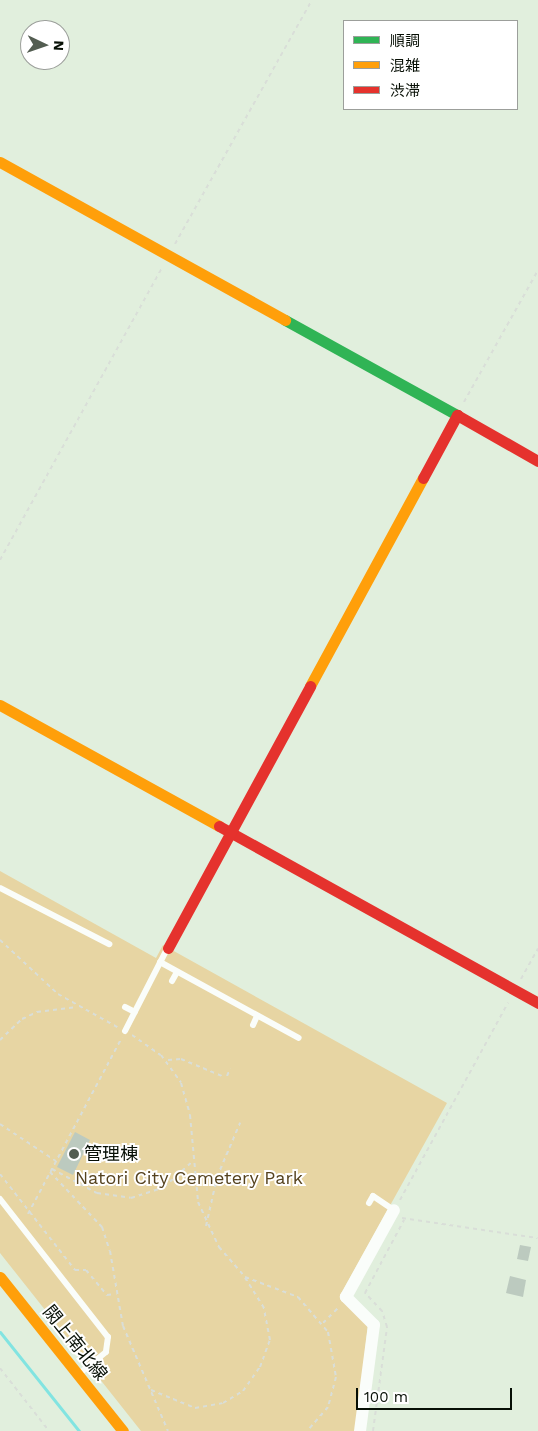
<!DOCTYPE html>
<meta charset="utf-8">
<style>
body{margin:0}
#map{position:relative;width:538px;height:1431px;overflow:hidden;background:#e1efdd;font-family:"Work Sans","Noto Sans JP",sans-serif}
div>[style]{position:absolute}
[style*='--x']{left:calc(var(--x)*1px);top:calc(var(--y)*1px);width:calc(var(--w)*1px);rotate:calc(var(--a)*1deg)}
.green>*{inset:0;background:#e7d5a3}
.stream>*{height:3px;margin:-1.5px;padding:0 1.5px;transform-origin:1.5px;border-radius:1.5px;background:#82e4e1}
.building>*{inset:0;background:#bccabf}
.path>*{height:2px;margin-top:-1px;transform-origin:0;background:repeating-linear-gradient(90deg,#d9ded8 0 4px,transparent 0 8px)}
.lane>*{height:6px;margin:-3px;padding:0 3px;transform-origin:3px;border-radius:3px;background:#fafdfa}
.street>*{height:12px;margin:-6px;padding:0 6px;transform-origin:6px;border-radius:6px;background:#fafdfa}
.fast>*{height:11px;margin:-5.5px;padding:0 5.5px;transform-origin:5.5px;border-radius:5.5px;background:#30b455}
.slow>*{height:11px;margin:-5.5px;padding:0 5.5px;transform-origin:5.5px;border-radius:5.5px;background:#ff9f0a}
.jam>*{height:11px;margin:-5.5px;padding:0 5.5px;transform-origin:5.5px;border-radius:5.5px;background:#e5322d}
.dots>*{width:14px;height:14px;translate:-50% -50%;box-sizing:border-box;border:2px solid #fff;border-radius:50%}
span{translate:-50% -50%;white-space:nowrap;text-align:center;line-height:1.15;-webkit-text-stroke:4px #fff;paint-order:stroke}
.poi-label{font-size:18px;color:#070f05}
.left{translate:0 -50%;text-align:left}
.park-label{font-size:18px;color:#55421e}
.street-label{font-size:18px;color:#070f05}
.legend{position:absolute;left:343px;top:20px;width:175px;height:90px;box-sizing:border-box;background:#fff;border:1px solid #9c9f9b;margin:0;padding:6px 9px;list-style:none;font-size:15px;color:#070f05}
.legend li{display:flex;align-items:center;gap:10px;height:25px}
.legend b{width:25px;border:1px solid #9c9f9b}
.north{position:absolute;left:20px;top:20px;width:50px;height:50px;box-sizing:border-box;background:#fff;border:1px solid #9c9f9b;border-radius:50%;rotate:93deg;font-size:14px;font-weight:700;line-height:20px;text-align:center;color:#070f05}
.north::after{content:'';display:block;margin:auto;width:18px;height:22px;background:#535d51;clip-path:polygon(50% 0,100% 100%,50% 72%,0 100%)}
.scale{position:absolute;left:356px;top:1388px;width:156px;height:22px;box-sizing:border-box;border:2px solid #070f05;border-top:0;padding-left:6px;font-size:15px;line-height:18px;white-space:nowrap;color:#070f05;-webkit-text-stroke:4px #fff;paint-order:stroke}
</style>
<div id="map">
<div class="green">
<div style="clip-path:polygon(0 871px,156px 958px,163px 945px,447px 1103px,342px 1292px,368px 1324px,356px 1431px,141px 1431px,0 1253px)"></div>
</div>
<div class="stream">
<div style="--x:0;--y:1332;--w:127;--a:51.4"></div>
</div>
<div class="building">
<div style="clip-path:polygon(75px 1132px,90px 1140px,73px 1175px,57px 1167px)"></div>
<div style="clip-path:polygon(520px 1245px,531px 1247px,528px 1261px,517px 1259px)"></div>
<div style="clip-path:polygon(510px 1276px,526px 1280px,523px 1297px,506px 1293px)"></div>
</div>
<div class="path">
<div style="--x:175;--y:244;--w:280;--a:-60.7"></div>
<div style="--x:464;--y:402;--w:151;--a:-60.7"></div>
<div style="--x:0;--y:560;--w:334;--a:-61"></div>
<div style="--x:0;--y:940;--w:79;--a:43"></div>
<div style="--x:58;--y:994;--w:68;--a:29.2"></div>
<div style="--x:521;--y:979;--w:35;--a:-61"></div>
<div style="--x:132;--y:1035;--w:35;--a:35"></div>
<div style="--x:161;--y:1055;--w:34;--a:54"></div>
<div style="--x:181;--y:1083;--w:33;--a:74"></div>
<div style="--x:190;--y:1115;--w:87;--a:84.7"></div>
<div style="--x:198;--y:1202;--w:50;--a:65"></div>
<div style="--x:219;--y:1247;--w:40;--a:49"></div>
<div style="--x:245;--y:1277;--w:57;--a:20.7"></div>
<div style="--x:298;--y:1297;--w:46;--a:49.4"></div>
<div style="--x:328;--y:1332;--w:46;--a:79.9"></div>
<div style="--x:336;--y:1377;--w:31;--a:105"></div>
<div style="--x:328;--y:1407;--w:32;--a:131"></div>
<div style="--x:0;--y:1040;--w:30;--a:-44"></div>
<div style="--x:22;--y:1019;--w:17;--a:-25"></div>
<div style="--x:37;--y:1012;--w:40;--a:-7.1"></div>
<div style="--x:168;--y:1060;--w:13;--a:-4"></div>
<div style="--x:181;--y:1059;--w:44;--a:22.5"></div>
<div style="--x:227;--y:1076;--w:8;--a:-67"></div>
<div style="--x:0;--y:1124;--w:67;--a:33.5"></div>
<div style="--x:52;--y:1169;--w:51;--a:28.1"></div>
<div style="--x:97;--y:1193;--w:34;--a:8"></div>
<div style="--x:131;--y:1198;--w:35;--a:-18"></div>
<div style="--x:164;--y:1187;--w:39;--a:-42"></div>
<div style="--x:50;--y:1172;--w:76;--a:46.6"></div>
<div style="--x:102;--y:1227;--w:25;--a:72"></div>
<div style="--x:110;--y:1251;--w:76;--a:80.2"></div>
<div style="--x:123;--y:1326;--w:114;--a:66.8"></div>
<div style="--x:0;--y:1174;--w:122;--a:52"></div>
<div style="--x:75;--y:1270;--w:11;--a:0"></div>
<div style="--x:86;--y:1270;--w:33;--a:50"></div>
<div style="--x:107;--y:1295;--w:8;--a:-7"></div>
<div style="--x:400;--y:1200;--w:225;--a:-61.3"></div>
<div style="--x:28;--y:1214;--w:200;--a:-62"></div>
<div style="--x:402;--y:1218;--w:137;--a:8.4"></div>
<div style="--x:206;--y:1226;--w:50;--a:-77.3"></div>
<div style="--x:217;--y:1177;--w:59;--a:-66.9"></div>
<div style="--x:323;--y:1323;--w:23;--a:-45"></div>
<div style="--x:0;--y:1368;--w:80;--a:52.1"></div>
<div style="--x:151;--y:1390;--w:48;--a:22.2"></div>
<div style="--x:195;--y:1408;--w:28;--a:-10"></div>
<div style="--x:223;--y:1403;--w:23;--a:-31"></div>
<div style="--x:243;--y:1391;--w:29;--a:-55"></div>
<div style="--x:260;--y:1367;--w:29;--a:-70"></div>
<div style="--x:270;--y:1340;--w:33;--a:-101"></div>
<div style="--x:264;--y:1308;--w:36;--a:-122"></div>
<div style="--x:373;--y:1431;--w:105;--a:-82.3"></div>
<div style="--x:387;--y:1327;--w:17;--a:-107"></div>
<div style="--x:382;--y:1311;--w:25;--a:-133"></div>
<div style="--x:365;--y:1293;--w:83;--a:-61.9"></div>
</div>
<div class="lane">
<div style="--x:0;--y:888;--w:123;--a:27.2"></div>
<div style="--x:160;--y:962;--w:158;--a:28.7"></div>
<div style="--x:172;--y:981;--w:10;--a:-61"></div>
<div style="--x:125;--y:1007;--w:11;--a:27"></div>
<div style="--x:253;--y:1025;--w:10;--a:-66"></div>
<div style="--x:125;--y:1031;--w:92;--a:-62.9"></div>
<div style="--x:0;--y:1199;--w:175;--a:52"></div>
<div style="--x:108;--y:1337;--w:15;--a:98"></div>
<div style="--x:106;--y:1352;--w:35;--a:141"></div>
<div style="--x:369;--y:1203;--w:8;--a:-60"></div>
<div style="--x:373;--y:1196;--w:25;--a:34"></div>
</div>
<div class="street">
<div style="--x:360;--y:1431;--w:107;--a:-82.5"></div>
<div style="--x:374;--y:1325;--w:40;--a:-135"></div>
<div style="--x:346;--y:1297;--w:99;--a:-61.1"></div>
</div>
<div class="fast">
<div style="--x:285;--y:320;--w:196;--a:28.9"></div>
</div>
<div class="slow">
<div style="--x:0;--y:162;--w:326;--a:29"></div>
<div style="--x:310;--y:686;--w:237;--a:-61.5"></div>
<div style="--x:0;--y:705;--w:250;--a:28.9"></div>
<div style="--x:0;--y:1277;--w:197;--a:51.4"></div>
</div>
<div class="jam">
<div style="--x:423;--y:478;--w:72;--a:-61.6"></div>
<div style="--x:457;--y:415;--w:93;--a:29.6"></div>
<div style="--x:219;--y:826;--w:365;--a:29"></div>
<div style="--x:168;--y:948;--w:298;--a:-61.5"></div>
</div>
<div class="dots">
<div style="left:74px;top:1154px;background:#535d51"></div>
</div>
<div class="poi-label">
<span class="left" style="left:84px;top:1154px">管理棟</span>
</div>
<div class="park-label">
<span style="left:189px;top:1178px">Natori City Cemetery Park</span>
</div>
<div class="street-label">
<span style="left:75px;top:1343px;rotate:51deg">閖上南北線</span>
</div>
<ul class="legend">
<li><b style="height:6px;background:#30b455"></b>順調</li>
<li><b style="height:6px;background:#ff9f0a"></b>混雑</li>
<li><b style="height:6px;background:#e5322d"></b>渋滞</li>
</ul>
<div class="north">N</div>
<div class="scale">100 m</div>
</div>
